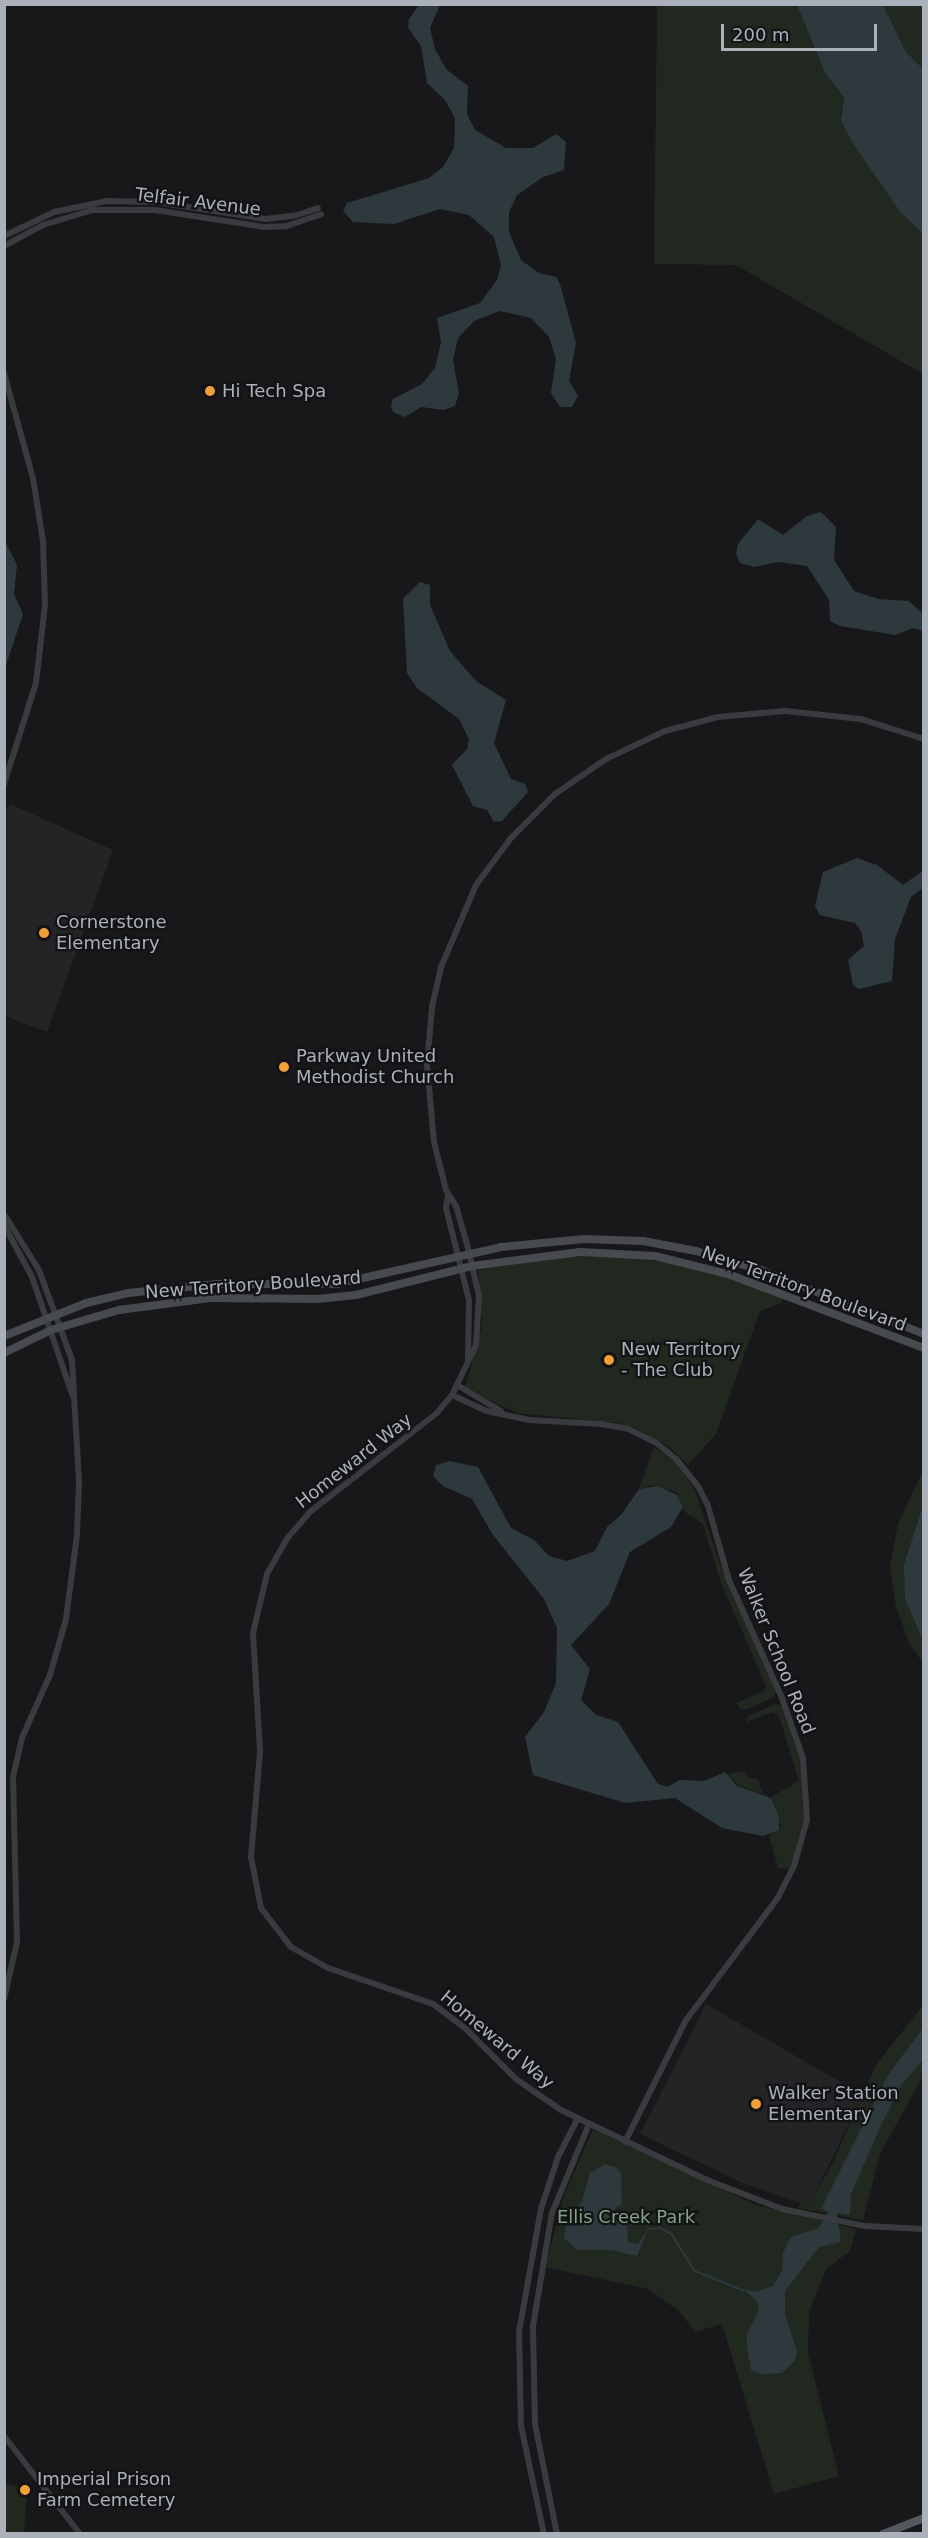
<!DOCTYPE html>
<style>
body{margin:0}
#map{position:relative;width:928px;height:2538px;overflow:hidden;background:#18181a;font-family:"DejaVu Sans",sans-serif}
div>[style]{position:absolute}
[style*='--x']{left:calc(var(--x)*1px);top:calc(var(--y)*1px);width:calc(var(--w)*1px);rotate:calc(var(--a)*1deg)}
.built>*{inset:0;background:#242427}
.green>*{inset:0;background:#202820}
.water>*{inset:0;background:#2e393e}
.stream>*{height:1.5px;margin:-0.75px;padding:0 0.75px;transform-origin:0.75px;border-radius:0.75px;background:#2e393e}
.tertiary>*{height:6px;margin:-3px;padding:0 3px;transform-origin:3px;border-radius:3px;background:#393b3f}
.secondary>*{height:8px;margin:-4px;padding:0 4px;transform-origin:4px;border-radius:4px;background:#474a4f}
.primary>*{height:8px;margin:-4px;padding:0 4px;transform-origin:4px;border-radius:4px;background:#55585e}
.dots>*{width:16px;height:16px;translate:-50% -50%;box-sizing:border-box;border:3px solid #131315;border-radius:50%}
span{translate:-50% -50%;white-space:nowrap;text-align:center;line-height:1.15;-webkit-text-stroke:4.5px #131315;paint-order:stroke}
.street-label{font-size:18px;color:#aab1ba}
.poi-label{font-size:18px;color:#aab1ba}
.left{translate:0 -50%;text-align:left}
.park-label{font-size:18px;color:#83a482}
.frame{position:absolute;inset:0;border:6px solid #aab1ba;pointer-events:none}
.scale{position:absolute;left:721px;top:24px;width:156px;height:27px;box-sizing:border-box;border:3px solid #aab1ba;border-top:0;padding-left:8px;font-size:18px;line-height:21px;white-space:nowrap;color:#aab1ba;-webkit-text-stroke:4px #131315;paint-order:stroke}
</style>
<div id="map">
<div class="built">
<div style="clip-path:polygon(10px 804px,113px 850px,47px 1032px,5px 1016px,4px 813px)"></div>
<div style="clip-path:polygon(706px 2004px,863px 2095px,811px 2201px,800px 2203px,745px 2184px,640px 2134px)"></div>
</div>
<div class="green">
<div style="clip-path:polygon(657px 5px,797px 5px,825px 73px,844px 97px,841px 115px,854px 145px,903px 215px,923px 234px,923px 374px,736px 265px,654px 264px)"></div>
<div style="clip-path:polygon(883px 5px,923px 5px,923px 69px,906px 52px)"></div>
<div style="clip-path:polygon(566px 1256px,632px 1257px,672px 1264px,712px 1272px,783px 1298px,782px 1303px,760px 1311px,716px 1434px,688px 1465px,668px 1446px,636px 1429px,619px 1423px,517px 1413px,465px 1388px,482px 1325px,478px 1270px)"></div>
<div style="clip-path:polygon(654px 1447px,675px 1462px,694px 1488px,726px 1580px,776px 1690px,774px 1697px,748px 1709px,741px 1709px,736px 1703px,764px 1691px,766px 1686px,721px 1583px,703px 1524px,686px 1513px,676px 1492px,653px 1485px,639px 1489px)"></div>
<div style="clip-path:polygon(923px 1470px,923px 1663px,910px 1645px,896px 1607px,890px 1567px,898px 1524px)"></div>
<div style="clip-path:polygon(775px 1704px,783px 1706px,803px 1763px,805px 1821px,791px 1870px,778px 1868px,769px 1836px,781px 1826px,771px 1797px,799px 1781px,779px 1716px,773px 1712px,746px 1722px,748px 1716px)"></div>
<div style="clip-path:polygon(744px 1771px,750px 1778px,758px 1779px,763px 1794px,737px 1785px,728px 1774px)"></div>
<div style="clip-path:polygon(923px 2005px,923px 2076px,880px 2154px,863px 2220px,798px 2208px,800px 2203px,811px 2201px,832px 2164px,876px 2065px)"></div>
<div style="clip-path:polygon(593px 2129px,756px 2205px,856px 2229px,850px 2251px,827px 2268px,809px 2312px,808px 2353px,839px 2476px,774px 2494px,722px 2324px,695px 2332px,679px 2311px,648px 2289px,545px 2267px,564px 2196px)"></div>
<div style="clip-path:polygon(5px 2484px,27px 2489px,24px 2533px,5px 2533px)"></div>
</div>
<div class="water">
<div style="clip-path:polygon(419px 5px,440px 5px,430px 28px,435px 49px,446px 69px,468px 86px,467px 114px,475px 130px,506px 148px,533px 148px,556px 134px,566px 142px,564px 170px,543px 177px,517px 195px,509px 212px,509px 232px,521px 260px,539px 273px,556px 277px,560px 284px,576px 343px,569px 381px,578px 396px,572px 407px,560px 407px,551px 393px,556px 359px,549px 337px,531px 318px,500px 311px,474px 321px,458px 338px,453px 360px,459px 393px,455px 406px,444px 410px,421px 407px,405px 417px,393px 412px,391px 406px,393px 399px,422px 384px,435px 368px,441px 342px,437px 318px,480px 303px,497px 280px,501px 265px,494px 237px,469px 215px,440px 209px,394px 224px,353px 222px,343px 211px,347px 203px,429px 178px,443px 167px,454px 148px,455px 118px,445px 100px,427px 83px,421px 46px,408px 28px,409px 19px)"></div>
<div style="clip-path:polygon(797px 5px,883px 5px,906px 52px,923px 69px,923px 234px,901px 213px,854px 145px,841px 121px,844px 97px,825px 73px)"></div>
<div style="clip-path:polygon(821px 512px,836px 527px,834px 560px,854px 591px,878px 599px,909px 601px,923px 614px,923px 631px,913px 628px,895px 635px,840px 626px,830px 621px,829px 600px,807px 566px,778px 562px,754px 567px,740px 563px,736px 554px,738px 544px,758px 519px,783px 535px,807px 516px)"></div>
<div style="clip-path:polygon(4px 539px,17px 565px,14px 594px,23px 614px,5px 668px)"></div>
<div style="clip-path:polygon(420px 582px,430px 585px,430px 605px,450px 651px,476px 681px,506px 700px,494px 743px,511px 779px,525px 784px,528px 792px,502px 821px,494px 822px,487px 810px,473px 806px,452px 765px,467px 749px,469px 739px,459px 719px,417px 688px,407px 673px,403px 599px)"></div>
<div style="clip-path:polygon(857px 858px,877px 865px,903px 885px,924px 870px,923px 888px,911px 897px,895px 939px,892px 981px,859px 989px,853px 985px,848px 960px,864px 946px,861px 931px,855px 923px,820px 915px,815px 906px,823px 872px)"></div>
<div style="clip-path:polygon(450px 1461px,478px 1467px,511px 1528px,534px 1540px,549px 1556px,567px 1561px,595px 1551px,607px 1527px,621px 1515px,639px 1489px,658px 1486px,677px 1495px,683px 1507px,671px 1527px,630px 1552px,609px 1604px,571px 1645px,590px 1669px,581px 1700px,596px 1715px,618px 1722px,658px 1784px,667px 1787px,680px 1780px,704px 1781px,725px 1772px,737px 1786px,771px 1798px,779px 1817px,779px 1830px,763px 1836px,722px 1828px,675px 1798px,625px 1803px,533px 1775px,525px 1737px,544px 1712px,556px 1683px,557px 1628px,544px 1599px,493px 1535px,472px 1499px,443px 1486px,433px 1476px,436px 1465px)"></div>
<div style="clip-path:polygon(923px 1505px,923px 1641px,905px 1598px,904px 1565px)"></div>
<div style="clip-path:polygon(923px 2028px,923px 2060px,902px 2084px,882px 2123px,851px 2194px,850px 2215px,837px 2213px,841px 2242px,819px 2247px,785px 2291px,785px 2315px,797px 2351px,795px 2361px,782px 2373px,760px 2374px,751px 2370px,747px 2347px,747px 2334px,759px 2309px,757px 2301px,743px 2289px,756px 2292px,773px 2286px,782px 2271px,783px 2253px,791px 2237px,819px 2228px,828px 2211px,821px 2209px,888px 2075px)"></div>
<div style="clip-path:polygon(605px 2164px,616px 2167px,621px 2173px,622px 2205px,616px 2207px,613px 2216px,618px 2223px,627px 2222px,628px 2242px,638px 2244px,648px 2229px,637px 2256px,611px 2250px,578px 2250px,564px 2238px,566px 2222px,582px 2201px,590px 2173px)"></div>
</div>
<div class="stream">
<div style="--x:648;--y:2229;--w:13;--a:-4"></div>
<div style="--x:661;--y:2228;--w:13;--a:29"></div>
<div style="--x:672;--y:2234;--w:44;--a:58.1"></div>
<div style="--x:695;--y:2271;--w:52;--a:21.6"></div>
</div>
<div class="tertiary">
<div style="--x:4;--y:236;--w:55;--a:-25.6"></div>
<div style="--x:54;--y:212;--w:54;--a:-11.7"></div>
<div style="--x:107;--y:201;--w:49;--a:1.2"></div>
<div style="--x:156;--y:202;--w:111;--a:8.8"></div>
<div style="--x:266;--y:219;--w:31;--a:-7"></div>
<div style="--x:297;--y:215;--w:22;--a:-18"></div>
<div style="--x:4;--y:246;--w:44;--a:-28.3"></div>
<div style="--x:43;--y:225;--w:51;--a:-17"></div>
<div style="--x:92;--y:210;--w:63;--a:0"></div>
<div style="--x:155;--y:210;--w:110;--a:8.9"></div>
<div style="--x:264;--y:227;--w:23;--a:-2"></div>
<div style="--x:287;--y:226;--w:36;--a:-19"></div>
<div style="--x:4;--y:373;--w:109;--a:74.6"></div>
<div style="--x:33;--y:478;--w:64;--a:81"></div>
<div style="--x:43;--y:541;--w:64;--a:88.2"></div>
<div style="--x:45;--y:605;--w:79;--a:96.6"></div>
<div style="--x:36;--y:683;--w:106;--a:107.6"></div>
<div style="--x:924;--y:739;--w:66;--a:-162.4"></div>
<div style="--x:861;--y:719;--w:76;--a:-174"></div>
<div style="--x:785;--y:711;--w:67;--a:174.9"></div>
<div style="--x:718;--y:717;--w:55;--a:165.2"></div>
<div style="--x:665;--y:731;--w:65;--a:154.6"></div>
<div style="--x:606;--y:759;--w:62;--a:145.5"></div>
<div style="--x:555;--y:794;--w:62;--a:135"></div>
<div style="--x:511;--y:838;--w:59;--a:126.7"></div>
<div style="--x:476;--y:885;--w:89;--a:113.1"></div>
<div style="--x:441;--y:967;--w:41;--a:102.7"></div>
<div style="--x:432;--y:1007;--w:58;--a:94.9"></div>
<div style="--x:427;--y:1065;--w:77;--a:84.8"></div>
<div style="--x:434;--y:1142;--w:49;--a:76"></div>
<div style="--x:446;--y:1190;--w:19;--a:58"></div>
<div style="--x:456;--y:1206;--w:40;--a:74"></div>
<div style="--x:467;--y:1244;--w:53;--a:77"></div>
<div style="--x:479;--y:1296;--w:49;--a:93.5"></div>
<div style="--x:476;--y:1345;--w:55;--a:115.6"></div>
<div style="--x:452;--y:1395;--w:23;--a:130"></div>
<div style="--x:437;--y:1413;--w:161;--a:142.1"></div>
<div style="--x:310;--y:1512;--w:33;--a:131"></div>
<div style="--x:288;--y:1537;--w:43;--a:119.6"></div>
<div style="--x:267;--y:1574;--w:61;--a:103.3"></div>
<div style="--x:253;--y:1633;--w:119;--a:86.6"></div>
<div style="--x:260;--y:1752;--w:105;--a:94.9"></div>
<div style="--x:251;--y:1857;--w:52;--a:78.9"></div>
<div style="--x:261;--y:1908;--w:49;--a:52.4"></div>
<div style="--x:291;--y:1947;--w:43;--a:29.6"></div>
<div style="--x:328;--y:1968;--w:111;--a:18.9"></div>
<div style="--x:433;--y:2004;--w:41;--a:37.1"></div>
<div style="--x:466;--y:2029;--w:71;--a:45"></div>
<div style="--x:516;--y:2079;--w:55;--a:34.6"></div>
<div style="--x:561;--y:2110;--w:162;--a:25.6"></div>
<div style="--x:707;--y:2180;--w:80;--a:21.1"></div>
<div style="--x:782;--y:2209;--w:85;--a:11.6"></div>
<div style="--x:865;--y:2226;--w:59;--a:2.9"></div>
<div style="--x:448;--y:1195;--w:13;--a:99"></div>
<div style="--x:446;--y:1208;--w:95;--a:76"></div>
<div style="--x:469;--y:1300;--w:59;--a:91"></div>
<div style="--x:4;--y:1214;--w:66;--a:58"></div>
<div style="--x:39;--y:1270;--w:96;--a:69.9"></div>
<div style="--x:72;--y:1360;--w:122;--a:86.7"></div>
<div style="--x:79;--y:1482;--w:53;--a:92.2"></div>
<div style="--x:77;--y:1535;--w:85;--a:97.5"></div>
<div style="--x:66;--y:1619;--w:58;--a:105.9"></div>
<div style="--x:50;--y:1675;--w:69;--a:114"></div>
<div style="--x:22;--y:1738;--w:40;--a:103"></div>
<div style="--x:13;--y:1777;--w:165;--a:88.6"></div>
<div style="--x:17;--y:1942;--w:58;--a:102.8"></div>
<div style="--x:4;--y:1225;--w:59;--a:61.7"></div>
<div style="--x:32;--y:1277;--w:127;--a:71.1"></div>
<div style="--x:457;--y:1385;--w:51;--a:30.6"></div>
<div style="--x:452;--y:1395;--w:38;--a:25"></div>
<div style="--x:487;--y:1411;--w:43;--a:12.1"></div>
<div style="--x:529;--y:1420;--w:72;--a:3.2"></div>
<div style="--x:601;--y:1424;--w:27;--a:10"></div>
<div style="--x:628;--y:1429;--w:30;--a:26"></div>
<div style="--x:655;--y:1442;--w:27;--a:39"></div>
<div style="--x:676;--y:1459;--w:35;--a:51"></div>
<div style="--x:698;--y:1486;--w:22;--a:63"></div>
<div style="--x:708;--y:1506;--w:77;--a:74.2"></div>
<div style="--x:729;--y:1580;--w:129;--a:65.8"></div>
<div style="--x:782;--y:1698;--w:64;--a:70.7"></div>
<div style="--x:803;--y:1758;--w:62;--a:86.3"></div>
<div style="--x:807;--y:1820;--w:48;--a:105.8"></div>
<div style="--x:794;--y:1866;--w:37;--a:117"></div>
<div style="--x:777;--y:1899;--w:151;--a:126.9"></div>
<div style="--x:686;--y:2020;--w:136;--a:116.6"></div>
<div style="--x:4;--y:2436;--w:124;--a:52.2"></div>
<div style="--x:544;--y:2534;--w:110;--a:-102"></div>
<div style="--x:521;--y:2426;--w:94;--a:-91.2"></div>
<div style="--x:519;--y:2332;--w:125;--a:-79.9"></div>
<div style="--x:541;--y:2209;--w:55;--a:-71.9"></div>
<div style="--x:558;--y:2157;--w:44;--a:-62.9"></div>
<div style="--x:557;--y:2534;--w:112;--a:-101.3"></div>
<div style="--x:535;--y:2424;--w:98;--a:-91.2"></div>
<div style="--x:533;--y:2326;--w:115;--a:-80.5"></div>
<div style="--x:552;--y:2213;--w:96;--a:-67.4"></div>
</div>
<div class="secondary">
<div style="--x:4;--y:1336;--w:88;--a:-21.9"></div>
<div style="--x:86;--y:1303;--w:43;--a:-13.4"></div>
<div style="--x:128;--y:1293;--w:90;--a:-5.7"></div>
<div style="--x:218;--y:1284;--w:118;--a:0"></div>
<div style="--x:336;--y:1284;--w:169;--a:-12.6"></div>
<div style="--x:501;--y:1247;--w:84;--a:-5.4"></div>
<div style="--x:585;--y:1239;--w:58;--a:2"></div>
<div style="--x:643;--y:1241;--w:54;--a:10.7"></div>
<div style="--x:696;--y:1251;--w:68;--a:16.3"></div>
<div style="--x:761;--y:1270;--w:175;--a:21.4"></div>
<div style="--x:4;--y:1353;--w:52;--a:-26.1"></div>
<div style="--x:51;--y:1330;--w:71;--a:-16.4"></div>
<div style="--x:119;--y:1310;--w:94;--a:-7.4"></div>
<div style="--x:212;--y:1298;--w:105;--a:0.5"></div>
<div style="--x:317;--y:1299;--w:39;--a:-6"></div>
<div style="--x:356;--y:1295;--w:120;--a:-14"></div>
<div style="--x:472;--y:1266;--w:109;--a:-7.4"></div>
<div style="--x:580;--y:1252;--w:75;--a:3.1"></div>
<div style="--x:655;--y:1256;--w:75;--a:13.9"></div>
<div style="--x:728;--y:1274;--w:210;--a:20.7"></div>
</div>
<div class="primary">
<div style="--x:883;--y:2534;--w:44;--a:-21.3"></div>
</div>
<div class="dots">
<div style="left:210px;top:391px;background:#f19f39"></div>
<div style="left:44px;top:933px;background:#f19f39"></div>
<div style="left:284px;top:1067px;background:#f19f39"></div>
<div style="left:609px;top:1360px;background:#f19f39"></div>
<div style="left:756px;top:2104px;background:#f19f39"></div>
<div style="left:25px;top:2490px;background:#f19f39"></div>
</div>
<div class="street-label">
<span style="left:198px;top:202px;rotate:7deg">Telfair Avenue</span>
<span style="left:253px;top:1285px;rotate:-4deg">New Territory Boulevard</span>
<span style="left:804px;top:1289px;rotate:20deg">New Territory Boulevard</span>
<span style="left:354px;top:1461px;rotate:-38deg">Homeward Way</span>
<span style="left:776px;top:1651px;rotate:68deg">Walker School Road</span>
<span style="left:497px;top:2040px;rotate:40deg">Homeward Way</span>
</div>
<div class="poi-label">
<span class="left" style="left:222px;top:391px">Hi Tech Spa</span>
<span class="left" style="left:56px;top:933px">Cornerstone<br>Elementary</span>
<span class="left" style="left:296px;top:1067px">Parkway United<br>Methodist Church</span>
<span class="left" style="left:621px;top:1360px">New Territory<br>- The Club</span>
<span class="left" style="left:768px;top:2104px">Walker Station<br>Elementary</span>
<span class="left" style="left:37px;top:2490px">Imperial Prison<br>Farm Cemetery</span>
</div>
<div class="park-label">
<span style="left:626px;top:2217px">Ellis Creek Park</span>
</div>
<div class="frame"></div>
<div class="scale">200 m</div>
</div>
